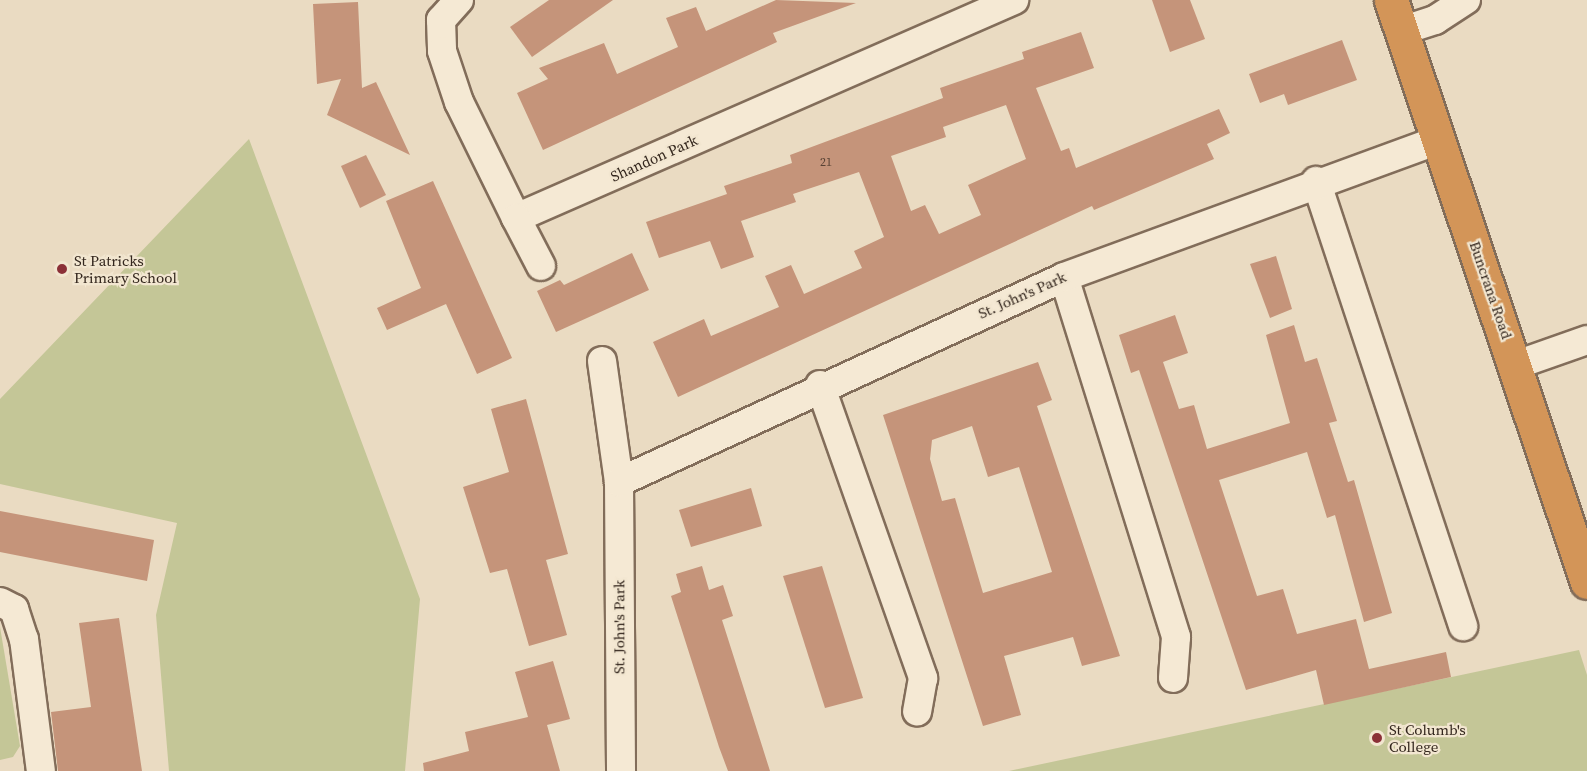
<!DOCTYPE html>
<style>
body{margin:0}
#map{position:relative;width:1587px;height:771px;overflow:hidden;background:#eadbc2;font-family:"Source Serif 4",serif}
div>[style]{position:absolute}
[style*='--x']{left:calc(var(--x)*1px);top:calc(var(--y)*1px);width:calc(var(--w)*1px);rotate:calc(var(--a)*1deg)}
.green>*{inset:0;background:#c4c697}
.building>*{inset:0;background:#c5947a}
.roads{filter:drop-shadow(2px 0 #826d5a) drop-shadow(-2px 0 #826d5a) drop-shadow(0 2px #826d5a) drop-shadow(0 -2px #826d5a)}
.minor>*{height:28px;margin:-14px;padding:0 14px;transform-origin:14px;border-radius:14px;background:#f5e9d4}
.highway>*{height:33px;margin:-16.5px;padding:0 16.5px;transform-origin:16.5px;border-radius:16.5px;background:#d39558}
.dots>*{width:16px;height:16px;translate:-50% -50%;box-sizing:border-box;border:3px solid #f2e6d0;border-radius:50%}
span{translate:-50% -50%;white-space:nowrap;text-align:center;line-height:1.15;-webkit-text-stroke:4.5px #f2e6d0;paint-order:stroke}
.number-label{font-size:12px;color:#584234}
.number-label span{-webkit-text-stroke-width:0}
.street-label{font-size:15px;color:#33261d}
.poi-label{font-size:15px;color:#33261d}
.left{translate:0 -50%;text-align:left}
</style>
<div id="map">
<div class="green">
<div style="clip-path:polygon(249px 139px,420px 599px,405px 771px,169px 771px,156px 615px,177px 523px,0 484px,0 399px)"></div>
<div style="clip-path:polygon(0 627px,20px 746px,13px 757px,0 760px)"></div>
<div style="clip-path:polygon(1579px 650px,1587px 675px,1587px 771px,1009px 771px)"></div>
</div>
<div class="building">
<div style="clip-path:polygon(549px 0,613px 0,532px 57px,510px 27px)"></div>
<div style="clip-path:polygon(776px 0,856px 3px,773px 33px,777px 42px,543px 150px,517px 93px,548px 79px,539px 68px,604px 43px,617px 74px,678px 47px,666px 18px,696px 7px,706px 31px)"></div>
<div style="clip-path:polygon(1152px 0,1190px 0,1205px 39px,1170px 52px)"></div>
<div style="clip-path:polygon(358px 2px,362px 88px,376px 82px,410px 155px,327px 115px,341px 79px,317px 84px,313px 4px)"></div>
<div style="clip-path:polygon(evenodd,1081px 32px,1094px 68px,1036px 88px,1061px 151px,1069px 148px,1076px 168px,1219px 109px,1230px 133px,1207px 144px,1214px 159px,1094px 210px,1092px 206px,678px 397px,653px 342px,704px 319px,711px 336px,779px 307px,765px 276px,791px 265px,804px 294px,862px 268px,854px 251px,884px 237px,859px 172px,793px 194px,796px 202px,741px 221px,754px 257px,721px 269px,710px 241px,659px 258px,646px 222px,727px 194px,724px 186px,792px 163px,790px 155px,943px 98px,940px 88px,1024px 59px,1022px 52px,1081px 32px,1006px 105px,1026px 159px,968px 185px,981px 215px,939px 234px,925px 205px,911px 211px,891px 156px,946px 137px,943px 127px,1006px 105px)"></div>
<div style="clip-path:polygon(1342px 40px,1357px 80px,1288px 105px,1284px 94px,1260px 103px,1249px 74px)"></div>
<div style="clip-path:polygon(366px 155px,386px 195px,360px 208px,341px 166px)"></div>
<div style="clip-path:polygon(433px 181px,512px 358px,477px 374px,446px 304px,387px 330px,377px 308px,421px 288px,386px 201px)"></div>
<div style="clip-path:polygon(632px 253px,649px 290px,556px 332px,537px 291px,560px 280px,564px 285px)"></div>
<div style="clip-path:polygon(1276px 256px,1292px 309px,1270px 318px,1250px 264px)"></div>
<div style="clip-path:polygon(1175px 315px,1188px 353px,1163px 362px,1179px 409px,1194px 405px,1207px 449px,1290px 423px,1266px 335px,1294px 325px,1305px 362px,1317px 358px,1337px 421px,1329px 423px,1348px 482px,1354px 480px,1392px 613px,1364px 622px,1335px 515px,1327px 518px,1307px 452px,1219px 480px,1257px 596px,1283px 589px,1297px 634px,1356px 619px,1369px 669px,1446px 652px,1451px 677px,1324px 705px,1316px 670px,1246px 690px,1139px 370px,1131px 373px,1119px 335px)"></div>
<div style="clip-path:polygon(evenodd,1038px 362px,1052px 400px,1037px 406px,1120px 656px,1082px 666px,1073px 637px,1004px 656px,1021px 715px,983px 726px,883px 415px,1038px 362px,972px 426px,988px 477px,1019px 467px,1052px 572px,983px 593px,955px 498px,942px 501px,930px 459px,932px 440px,972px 426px)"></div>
<div style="clip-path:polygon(526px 399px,568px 554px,546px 560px,567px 635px,529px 646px,507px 569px,490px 573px,463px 487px,509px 472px,491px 409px)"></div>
<div style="clip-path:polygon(751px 488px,762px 526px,691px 547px,679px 510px)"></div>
<div style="clip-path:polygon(0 511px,154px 540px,147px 581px,0 552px)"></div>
<div style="clip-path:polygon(702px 566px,709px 590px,723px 585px,733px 616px,722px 620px,770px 771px,728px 771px,719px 747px,671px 596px,681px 592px,676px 574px)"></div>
<div style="clip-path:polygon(822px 566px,863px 698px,825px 708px,783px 576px)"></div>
<div style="clip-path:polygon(119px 618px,142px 771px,58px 771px,51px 712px,91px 707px,79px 623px)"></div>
<div style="clip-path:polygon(553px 661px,570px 719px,547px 725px,560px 771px,424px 771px,423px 763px,469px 751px,465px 732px,528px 717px,515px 672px)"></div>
</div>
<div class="roads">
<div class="minor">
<div style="--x:459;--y:0;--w:27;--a:132"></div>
<div style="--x:441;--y:20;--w:31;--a:88"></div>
<div style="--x:442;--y:51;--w:54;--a:71.6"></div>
<div style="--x:459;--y:102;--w:129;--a:63.8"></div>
<div style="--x:516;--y:218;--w:544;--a:-23.64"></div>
<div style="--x:1401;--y:31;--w:36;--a:-18"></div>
<div style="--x:1435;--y:20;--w:37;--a:-33"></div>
<div style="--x:1316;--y:181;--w:469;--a:71.7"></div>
<div style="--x:516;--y:218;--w:54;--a:62.5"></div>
<div style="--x:1064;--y:277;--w:377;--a:72.7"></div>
<div style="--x:1176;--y:637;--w:41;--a:94.2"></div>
<div style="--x:602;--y:361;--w:122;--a:82"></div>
<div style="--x:619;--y:482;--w:289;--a:89.6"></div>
<div style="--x:1516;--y:365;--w:75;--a:-19.4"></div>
<div style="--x:820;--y:385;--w:311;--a:70.6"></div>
<div style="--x:923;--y:678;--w:34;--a:100"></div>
<div style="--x:619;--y:482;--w:490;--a:-24.7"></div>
<div style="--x:1064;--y:277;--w:399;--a:-20.1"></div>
<div style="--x:0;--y:602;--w:16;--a:27"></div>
<div style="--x:14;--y:609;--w:32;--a:72"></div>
<div style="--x:24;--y:639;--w:133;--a:82.7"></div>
</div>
<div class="highway">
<div style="--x:1391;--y:0;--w:614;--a:71.39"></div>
</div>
</div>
<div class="dots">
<div style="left:62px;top:269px;background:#8b3037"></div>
<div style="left:1377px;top:738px;background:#8b3037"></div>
</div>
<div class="number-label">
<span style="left:826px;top:163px">21</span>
</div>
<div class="street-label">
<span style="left:654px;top:158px;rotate:-24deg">Shandon Park</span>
<span style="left:1491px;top:290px;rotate:71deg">Buncrana Road</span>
<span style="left:1022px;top:295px;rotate:-24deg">St. John's Park</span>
<span style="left:619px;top:627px;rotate:-90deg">St. John's Park</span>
</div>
<div class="poi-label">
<span class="left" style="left:74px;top:269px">St Patricks<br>Primary School</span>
<span class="left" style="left:1389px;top:738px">St Columb's<br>College</span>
</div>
</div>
